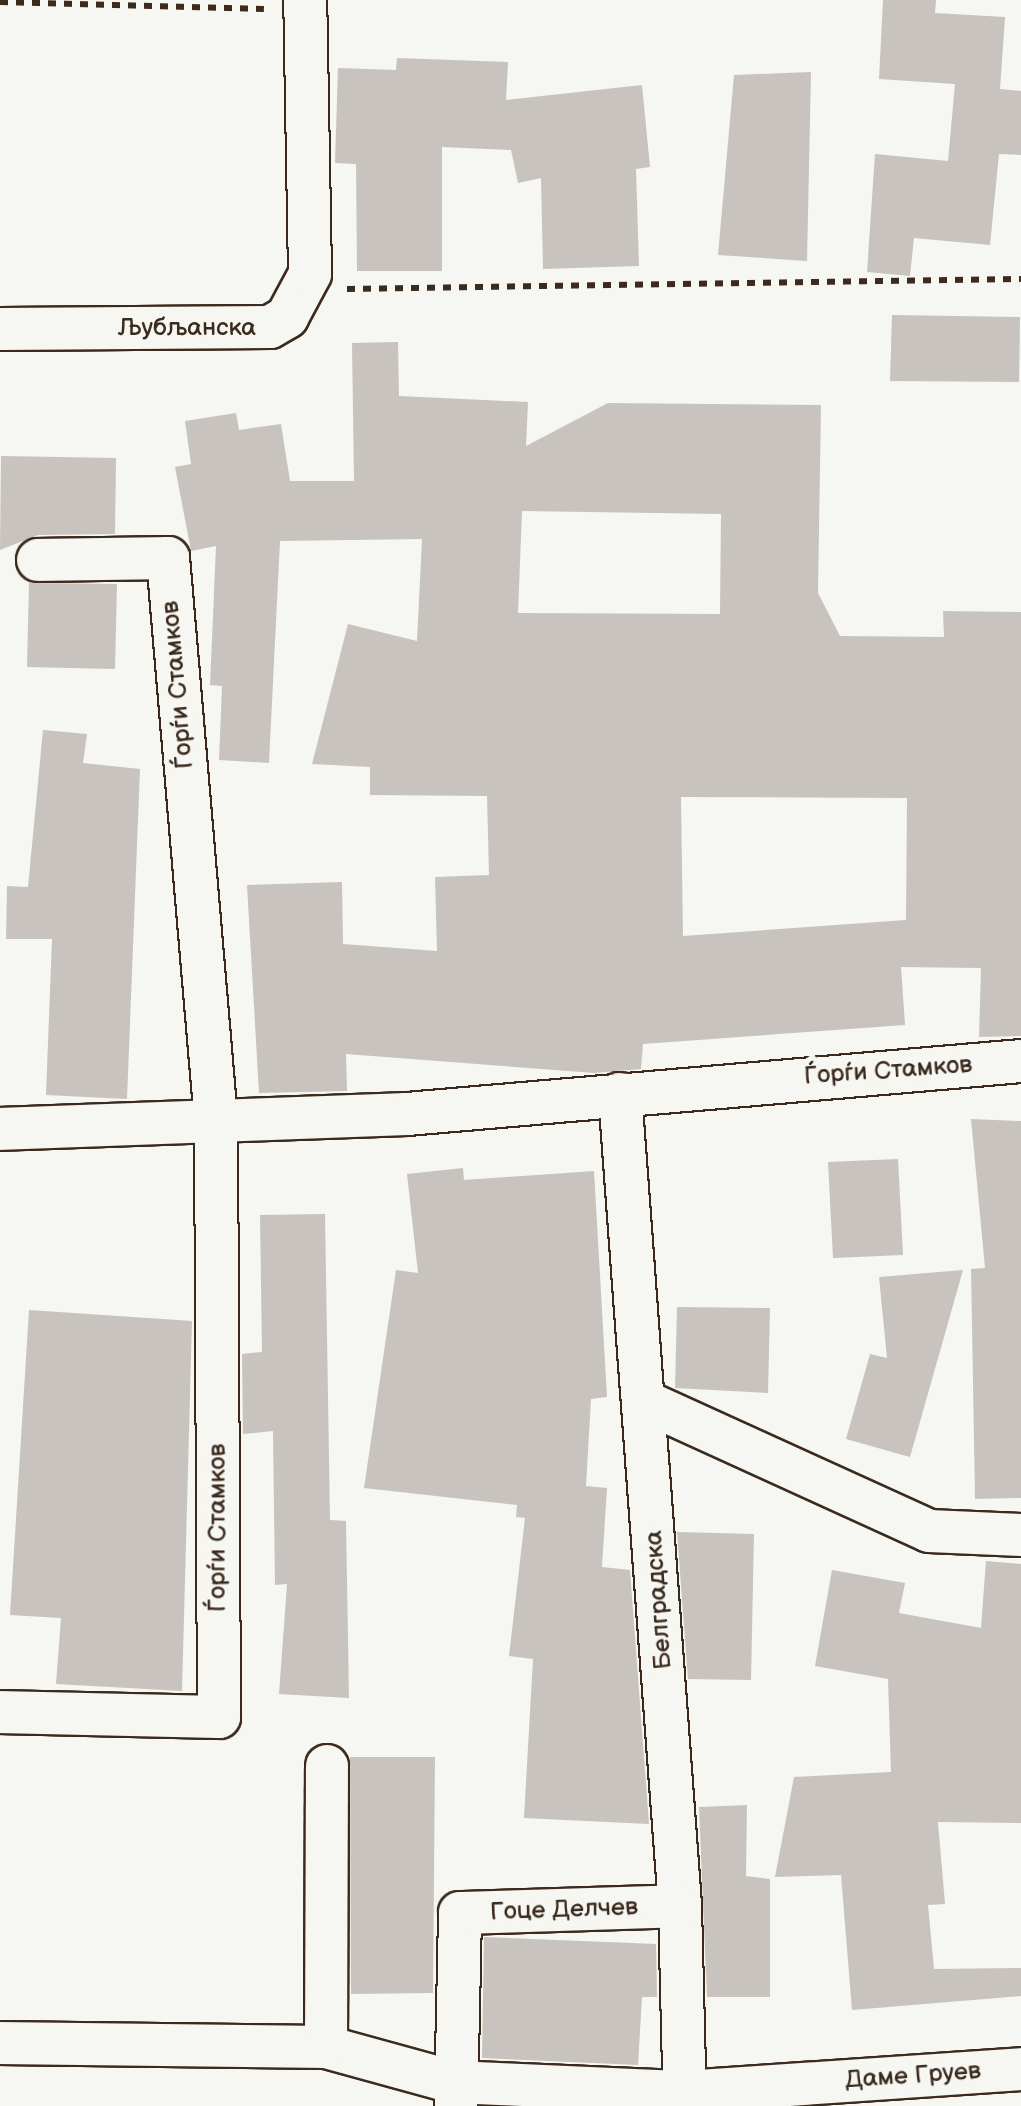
<!DOCTYPE html>
<meta charset="utf-8">
<style>
body{margin:0}
#map{position:relative;width:1021px;height:2106px;overflow:hidden;background:#f6f6f2;font-family:"Balsamiq Sans",sans-serif}
div>[style]{position:absolute}
[style*='--x']{left:calc(var(--x)*1px);top:calc(var(--y)*1px);width:calc(var(--w)*1px);rotate:calc(var(--a)*1deg)}
.building>*{inset:0;background:#c8c3be}
.path>*{height:6px;margin-top:-3px;transform-origin:0;background:repeating-linear-gradient(90deg,#3b2a1e 0 8px,transparent 0 16px)}
.roads{filter:drop-shadow(2px 0 #3b2a1e) drop-shadow(-2px 0 #3b2a1e) drop-shadow(0 2px #3b2a1e) drop-shadow(0 -2px #3b2a1e)}
.minor>*{height:42px;margin:-21px;padding:0 21px;transform-origin:21px;border-radius:21px;background:#f6f6f2}
span{translate:-50% -50%;white-space:nowrap;text-align:center;line-height:1.15;-webkit-text-stroke:10px #f6f6f2;paint-order:stroke}
.street-label{font-size:25px;color:#3b2a1e}
</style>
<div id="map">
<div class="building">
<div style="clip-path:polygon(883px 0,936px 0,935px 13px,1005px 17px,1000px 89px,1021px 91px,1021px 155px,999px 154px,990px 245px,914px 238px,910px 276px,867px 272px,875px 154px,948px 161px,955px 84px,879px 79px)"></div>
<div style="clip-path:polygon(397px 58px,508px 62px,506px 100px,642px 85px,650px 167px,636px 169px,639px 266px,543px 269px,541px 178px,518px 183px,511px 150px,442px 147px,442px 271px,357px 271px,356px 164px,335px 163px,338px 68px,396px 70px)"></div>
<div style="clip-path:polygon(811px 72px,807px 261px,718px 255px,734px 75px)"></div>
<div style="clip-path:polygon(892px 315px,1020px 317px,1019px 382px,890px 381px)"></div>
<div style="clip-path:polygon(evenodd,398px 342px,399px 396px,528px 402px,526px 446px,608px 403px,821px 405px,818px 593px,840px 636px,944px 637px,943px 611px,1021px 612px,1021px 1036px,979px 1037px,981px 968px,901px 967px,905px 1025px,643px 1044px,641px 1069px,594px 1073px,346px 1054px,347px 1091px,259px 1093px,247px 885px,342px 882px,343px 944px,437px 951px,435px 877px,489px 875px,487px 796px,370px 795px,370px 767px,312px 764px,348px 624px,417px 641px,422px 539px,280px 541px,269px 763px,219px 760px,222px 686px,210px 685px,216px 546px,191px 551px,175px 467px,191px 464px,185px 421px,236px 413px,239px 430px,281px 424px,290px 481px,354px 481px,352px 343px,398px 342px,522px 511px,721px 514px,720px 614px,518px 613px,522px 511px,398px 342px,681px 797px,907px 798px,906px 920px,683px 936px,681px 797px)"></div>
<div style="clip-path:polygon(1px 456px,116px 458px,115px 534px,38px 535px,0 550px)"></div>
<div style="clip-path:polygon(29px 583px,117px 584px,115px 669px,27px 667px)"></div>
<div style="clip-path:polygon(43px 730px,87px 734px,83px 763px,140px 769px,127px 1099px,46px 1095px,52px 939px,6px 939px,7px 886px,28px 887px)"></div>
<div style="clip-path:polygon(971px 1119px,1021px 1121px,1021px 1498px,975px 1499px,971px 1269px,985px 1268px)"></div>
<div style="clip-path:polygon(898px 1159px,903px 1255px,833px 1258px,828px 1162px)"></div>
<div style="clip-path:polygon(463px 1168px,464px 1180px,594px 1171px,607px 1397px,591px 1399px,586px 1486px,607px 1488px,602px 1567px,630px 1570px,649px 1824px,524px 1818px,533px 1659px,509px 1656px,525px 1518px,516px 1517px,517px 1505px,364px 1488px,396px 1270px,418px 1273px,407px 1174px)"></div>
<div style="clip-path:polygon(325px 1214px,330px 1520px,346px 1521px,349px 1698px,279px 1694px,287px 1584px,275px 1585px,273px 1431px,243px 1434px,242px 1354px,262px 1352px,260px 1215px)"></div>
<div style="clip-path:polygon(963px 1270px,910px 1457px,846px 1439px,870px 1354px,887px 1358px,879px 1277px)"></div>
<div style="clip-path:polygon(677px 1307px,770px 1308px,768px 1393px,675px 1388px)"></div>
<div style="clip-path:polygon(29px 1310px,192px 1321px,182px 1691px,56px 1684px,61px 1618px,10px 1615px)"></div>
<div style="clip-path:polygon(677px 1532px,754px 1534px,751px 1680px,688px 1679px)"></div>
<div style="clip-path:polygon(986px 1561px,1021px 1564px,1021px 1823px,938px 1822px,945px 1904px,928px 1905px,934px 1969px,1021px 1968px,1021px 1996px,852px 2010px,841px 1875px,775px 1877px,794px 1777px,891px 1772px,888px 1679px,815px 1666px,832px 1570px,905px 1583px,899px 1613px,981px 1628px)"></div>
<div style="clip-path:polygon(350px 1757px,435px 1757px,433px 1993px,351px 1994px)"></div>
<div style="clip-path:polygon(747px 1805px,746px 1876px,770px 1879px,770px 1997px,707px 1997px,699px 1807px)"></div>
<div style="clip-path:polygon(484px 1937px,656px 1944px,657px 1997px,642px 1997px,638px 2065px,482px 2058px)"></div>
</div>
<div class="path">
<div style="--x:0;--y:2;--w:264;--a:1.5"></div>
<div style="--x:347;--y:289;--w:674;--a:-0.85"></div>
</div>
<div class="roads">
<div class="minor">
<div style="--x:0;--y:329;--w:270;--a:-0.4"></div>
<div style="--x:270;--y:327;--w:20;--a:-30"></div>
<div style="--x:287;--y:317;--w:49;--a:-61.9"></div>
<div style="--x:310;--y:274;--w:274;--a:-91"></div>
<div style="--x:620;--y:1094;--w:814;--a:85.77"></div>
<div style="--x:680;--y:1906;--w:200;--a:88.6"></div>
<div style="--x:0;--y:1129;--w:407;--a:-2.1"></div>
<div style="--x:407;--y:1114;--w:616;--a:-4.93"></div>
<div style="--x:646;--y:1402;--w:311;--a:24.5"></div>
<div style="--x:929;--y:1531;--w:92;--a:2.5"></div>
<div style="--x:0;--y:1712;--w:219;--a:1.3"></div>
<div style="--x:219;--y:1717;--w:597;--a:-90.29"></div>
<div style="--x:216;--y:1120;--w:564;--a:-94.88"></div>
<div style="--x:168;--y:558;--w:130;--a:179.1"></div>
<div style="--x:0;--y:2043;--w:326;--a:0.7"></div>
<div style="--x:326;--y:2047;--w:132;--a:15.4"></div>
<div style="--x:453;--y:2082;--w:232;--a:2.5"></div>
<div style="--x:685;--y:2092;--w:337;--a:-3.9"></div>
<div style="--x:326;--y:2047;--w:281;--a:-89.8"></div>
<div style="--x:456;--y:2106;--w:193;--a:-88.8"></div>
<div style="--x:460;--y:1913;--w:220;--a:-1.8"></div>
</div>
</div>
<div class="street-label">
<span style="left:187px;top:328px">Љубљанска</span>
<span style="left:178px;top:685px;rotate:-95deg">Ѓорѓи Стамков</span>
<span style="left:888px;top:1071px;rotate:-4deg">Ѓорѓи Стамков</span>
<span style="left:218px;top:1528px;rotate:-90deg">Ѓорѓи Стамков</span>
<span style="left:659px;top:1600px;rotate:-94deg">Белградска</span>
<span style="left:564px;top:1910px;rotate:-2deg">Гоце Делчев</span>
<span style="left:913px;top:2076px;rotate:-4deg">Даме Груев</span>
</div>
</div>
